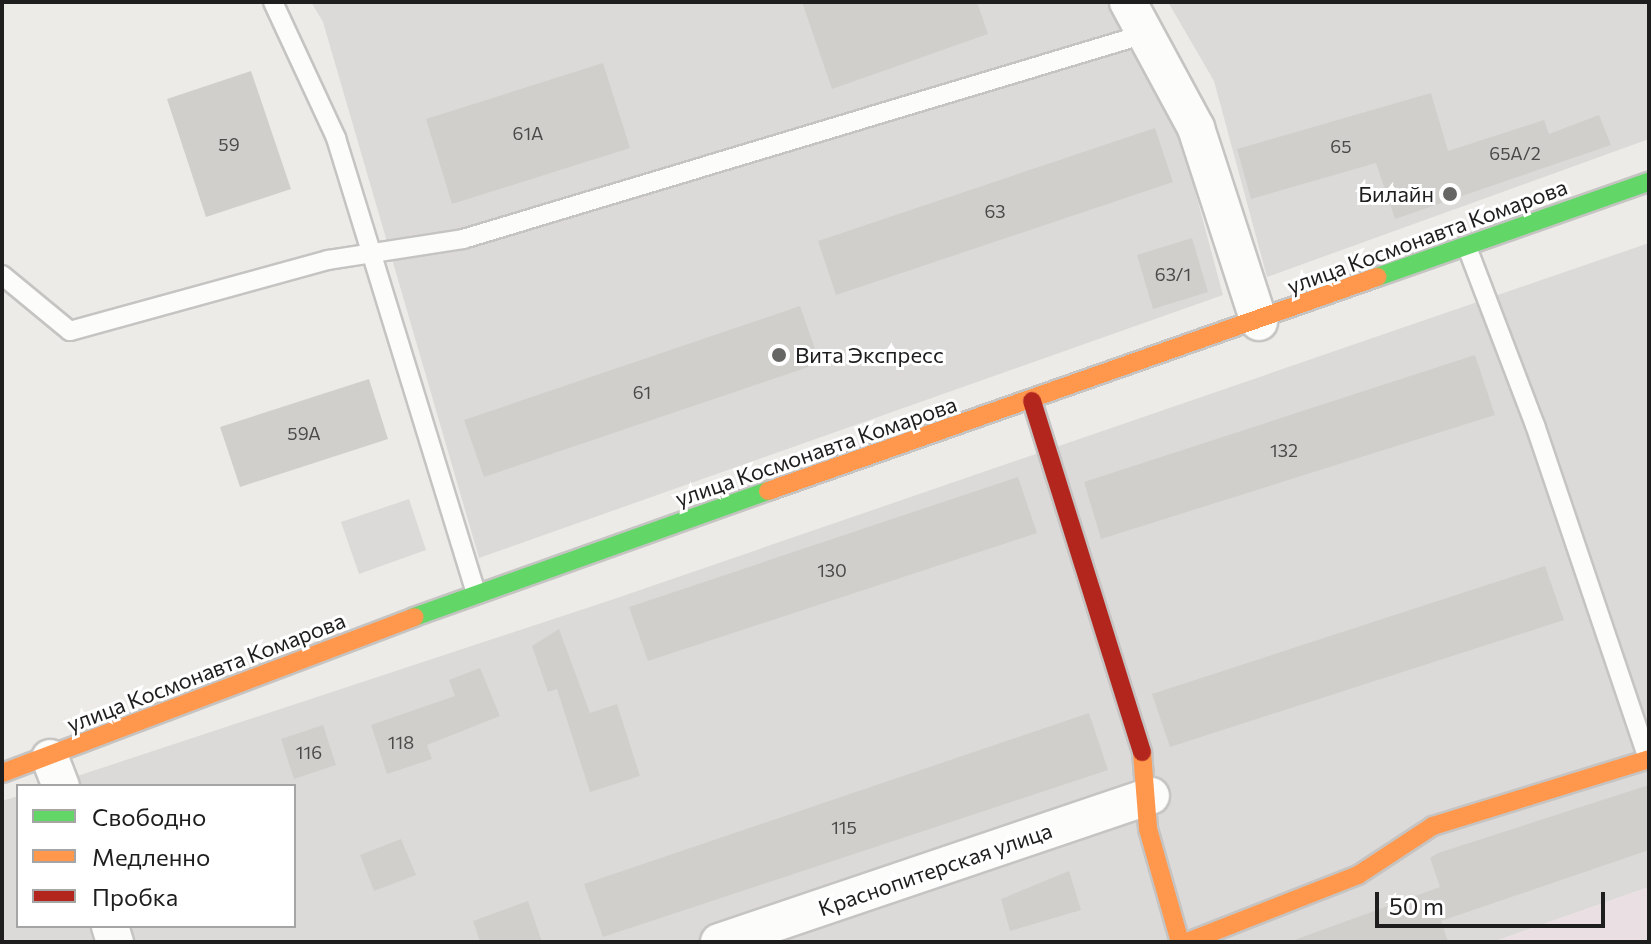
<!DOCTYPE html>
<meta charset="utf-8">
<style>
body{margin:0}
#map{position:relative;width:1651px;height:944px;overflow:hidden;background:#edebe7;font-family:Commissioner,sans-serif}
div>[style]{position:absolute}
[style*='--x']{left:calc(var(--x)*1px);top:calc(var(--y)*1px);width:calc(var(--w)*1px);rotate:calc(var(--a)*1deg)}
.residential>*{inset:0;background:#dcdad8}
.industrial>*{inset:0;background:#eae0e4}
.religious>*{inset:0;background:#dbdad8}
.building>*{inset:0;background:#d1cfcc}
.roads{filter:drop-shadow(2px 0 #c5c4c3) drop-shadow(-2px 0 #c5c4c3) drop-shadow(0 2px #c5c4c3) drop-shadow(0 -2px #c5c4c3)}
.lane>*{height:18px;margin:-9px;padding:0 9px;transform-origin:9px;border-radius:9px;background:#fcfcfb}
.street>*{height:36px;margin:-18px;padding:0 18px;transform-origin:18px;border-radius:18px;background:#fcfcfb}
.fast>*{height:18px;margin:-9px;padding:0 9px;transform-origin:9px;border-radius:9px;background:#63d668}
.slow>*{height:18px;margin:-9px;padding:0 9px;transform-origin:9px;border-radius:9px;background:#ff974d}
.jam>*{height:18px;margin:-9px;padding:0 9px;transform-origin:9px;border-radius:9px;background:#b3261e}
.dots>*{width:22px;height:22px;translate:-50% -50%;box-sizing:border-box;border:4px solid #fff;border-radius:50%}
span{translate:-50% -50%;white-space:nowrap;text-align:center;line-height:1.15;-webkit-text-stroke:6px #fff;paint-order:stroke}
.number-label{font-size:18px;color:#4b4a4a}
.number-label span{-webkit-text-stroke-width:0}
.poi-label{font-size:22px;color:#1e1e1e}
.right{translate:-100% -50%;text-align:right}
.left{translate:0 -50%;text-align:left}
.street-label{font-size:22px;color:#1e1e1e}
.frame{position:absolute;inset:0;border:4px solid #1e1e1e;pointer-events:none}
.legend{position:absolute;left:16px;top:784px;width:280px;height:144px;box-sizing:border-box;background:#fff;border:2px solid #a5a5a5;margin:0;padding:10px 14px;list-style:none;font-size:24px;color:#1e1e1e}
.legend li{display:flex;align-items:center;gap:16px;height:40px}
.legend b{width:40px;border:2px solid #a5a5a5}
.scale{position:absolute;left:1375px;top:892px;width:230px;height:36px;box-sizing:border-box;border:4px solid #1e1e1e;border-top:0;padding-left:10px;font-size:24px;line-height:28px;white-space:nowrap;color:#1e1e1e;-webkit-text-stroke:6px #fff;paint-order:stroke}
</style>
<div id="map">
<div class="residential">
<div style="clip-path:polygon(311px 2px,1116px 2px,1173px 109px,1223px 295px,479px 558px,323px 22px)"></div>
<div style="clip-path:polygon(1168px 2px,1649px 2px,1649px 139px,1267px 277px,1214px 81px)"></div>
<div style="clip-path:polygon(1649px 243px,1649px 887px,1493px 942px,2px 942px,2px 801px,18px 796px,18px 926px,294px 926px,294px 786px,47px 786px,614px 599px)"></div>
</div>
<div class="industrial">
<div style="clip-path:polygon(1649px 887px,1649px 942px,1493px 942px)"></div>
</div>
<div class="religious">
<div style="clip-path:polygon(409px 499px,426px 550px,359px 574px,341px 522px)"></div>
</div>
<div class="building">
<div style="clip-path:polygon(802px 2px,977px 2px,988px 34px,832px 89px)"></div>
<div style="clip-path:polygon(603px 63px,630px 148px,452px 204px,426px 119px)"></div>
<div style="clip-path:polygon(251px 71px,291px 189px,206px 217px,167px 99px)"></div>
<div style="clip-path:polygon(1431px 93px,1448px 151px,1544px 120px,1549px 134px,1599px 115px,1611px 145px,1395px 219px,1376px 163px,1251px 199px,1237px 149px)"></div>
<div style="clip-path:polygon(1155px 128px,1173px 182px,836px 295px,818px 241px)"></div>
<div style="clip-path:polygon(1192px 238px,1208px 292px,1153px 309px,1137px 255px)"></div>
<div style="clip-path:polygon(800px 306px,820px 363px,484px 477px,464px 420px)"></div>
<div style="clip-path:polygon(1475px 355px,1495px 415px,1101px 539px,1084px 482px)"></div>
<div style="clip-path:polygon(369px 379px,388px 439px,240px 487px,220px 427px)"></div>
<div style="clip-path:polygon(1018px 477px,1037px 533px,648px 661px,629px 607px)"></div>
<div style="clip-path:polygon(1545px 566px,1564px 620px,1170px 747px,1152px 694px)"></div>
<div style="clip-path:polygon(559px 629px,590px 713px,617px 704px,640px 776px,590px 792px,557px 689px,548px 692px,532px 646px)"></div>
<div style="clip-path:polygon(480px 668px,500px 716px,427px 745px,432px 759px,387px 774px,371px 725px,455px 696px,449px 680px)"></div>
<div style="clip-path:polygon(1089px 713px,1108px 770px,603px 937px,584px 884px)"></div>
<div style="clip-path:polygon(323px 725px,336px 765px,294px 779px,281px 739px)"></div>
<div style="clip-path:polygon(1649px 785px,1649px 850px,1441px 921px,1448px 942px,1289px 942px,1440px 887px,1430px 858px,1438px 853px)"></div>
<div style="clip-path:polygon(401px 839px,416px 875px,374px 891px,360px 855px)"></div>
<div style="clip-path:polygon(1069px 871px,1081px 910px,1010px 931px,1001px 899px)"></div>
<div style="clip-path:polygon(528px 901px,542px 942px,480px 942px,473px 921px)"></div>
</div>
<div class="roads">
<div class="lane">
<div style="--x:273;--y:2;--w:150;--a:65.1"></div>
<div style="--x:336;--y:138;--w:477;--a:72.9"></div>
<div style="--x:1467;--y:247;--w:191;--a:69.1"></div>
<div style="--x:1535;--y:425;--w:353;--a:71.3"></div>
<div style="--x:2;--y:275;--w:88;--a:39.5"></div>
<div style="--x:70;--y:331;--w:268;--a:-15.4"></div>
<div style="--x:328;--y:260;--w:137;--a:-8.8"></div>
<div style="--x:463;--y:239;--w:712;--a:-16.73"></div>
</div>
<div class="street">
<div style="--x:1128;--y:2;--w:143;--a:61.6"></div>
<div style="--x:1196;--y:128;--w:204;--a:72"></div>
<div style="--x:50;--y:758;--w:30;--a:69"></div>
<div style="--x:110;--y:926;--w:17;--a:73"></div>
<div style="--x:719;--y:942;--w:456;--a:-18.7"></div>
</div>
<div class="fast">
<div style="--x:1377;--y:277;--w:288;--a:-19.3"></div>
<div style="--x:414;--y:617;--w:376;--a:-19.6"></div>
</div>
<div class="slow">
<div style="--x:768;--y:491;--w:646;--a:-19.36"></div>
<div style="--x:1142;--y:752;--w:77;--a:85.5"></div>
<div style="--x:1148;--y:829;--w:117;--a:74.2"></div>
<div style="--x:2;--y:773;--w:441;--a:-20.7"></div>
<div style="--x:1187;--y:942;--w:184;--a:-21.4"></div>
<div style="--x:1358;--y:875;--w:90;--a:-33.2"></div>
<div style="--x:1433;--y:826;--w:226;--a:-17.2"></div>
</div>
<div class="jam">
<div style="--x:1032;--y:401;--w:368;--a:72.6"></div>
</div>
</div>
<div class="dots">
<div style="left:1450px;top:194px;background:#666664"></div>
<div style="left:779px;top:355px;background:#666664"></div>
</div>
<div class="number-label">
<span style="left:528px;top:133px">61А</span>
<span style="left:229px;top:144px">59</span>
<span style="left:1341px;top:146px">65</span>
<span style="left:1515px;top:153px">65А/2</span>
<span style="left:995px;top:211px">63</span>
<span style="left:1173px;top:274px">63/1</span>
<span style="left:642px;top:392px">61</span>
<span style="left:304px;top:433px">59А</span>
<span style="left:1284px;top:450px">132</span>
<span style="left:832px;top:570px">130</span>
<span style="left:401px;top:742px">118</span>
<span style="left:309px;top:752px">116</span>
<span style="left:844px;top:827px">115</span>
</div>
<div class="poi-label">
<span class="right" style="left:1434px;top:194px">Билайн</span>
<span class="left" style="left:795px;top:355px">Вита Экспресс</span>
</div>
<div class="street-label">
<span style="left:1427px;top:236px;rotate:-20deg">улица Космонавта Комарова</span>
<span style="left:816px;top:451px;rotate:-19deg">улица Космонавта Комарова</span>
<span style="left:206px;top:672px;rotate:-21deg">улица Космонавта Комарова</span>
<span style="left:935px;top:869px;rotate:-19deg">Краснопитерская улица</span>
</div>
<div class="frame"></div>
<ul class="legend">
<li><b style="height:10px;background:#63d668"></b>Свободно</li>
<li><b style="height:10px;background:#ff974d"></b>Медленно</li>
<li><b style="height:10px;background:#b3261e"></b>Пробка</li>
</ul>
<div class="scale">50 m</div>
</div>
